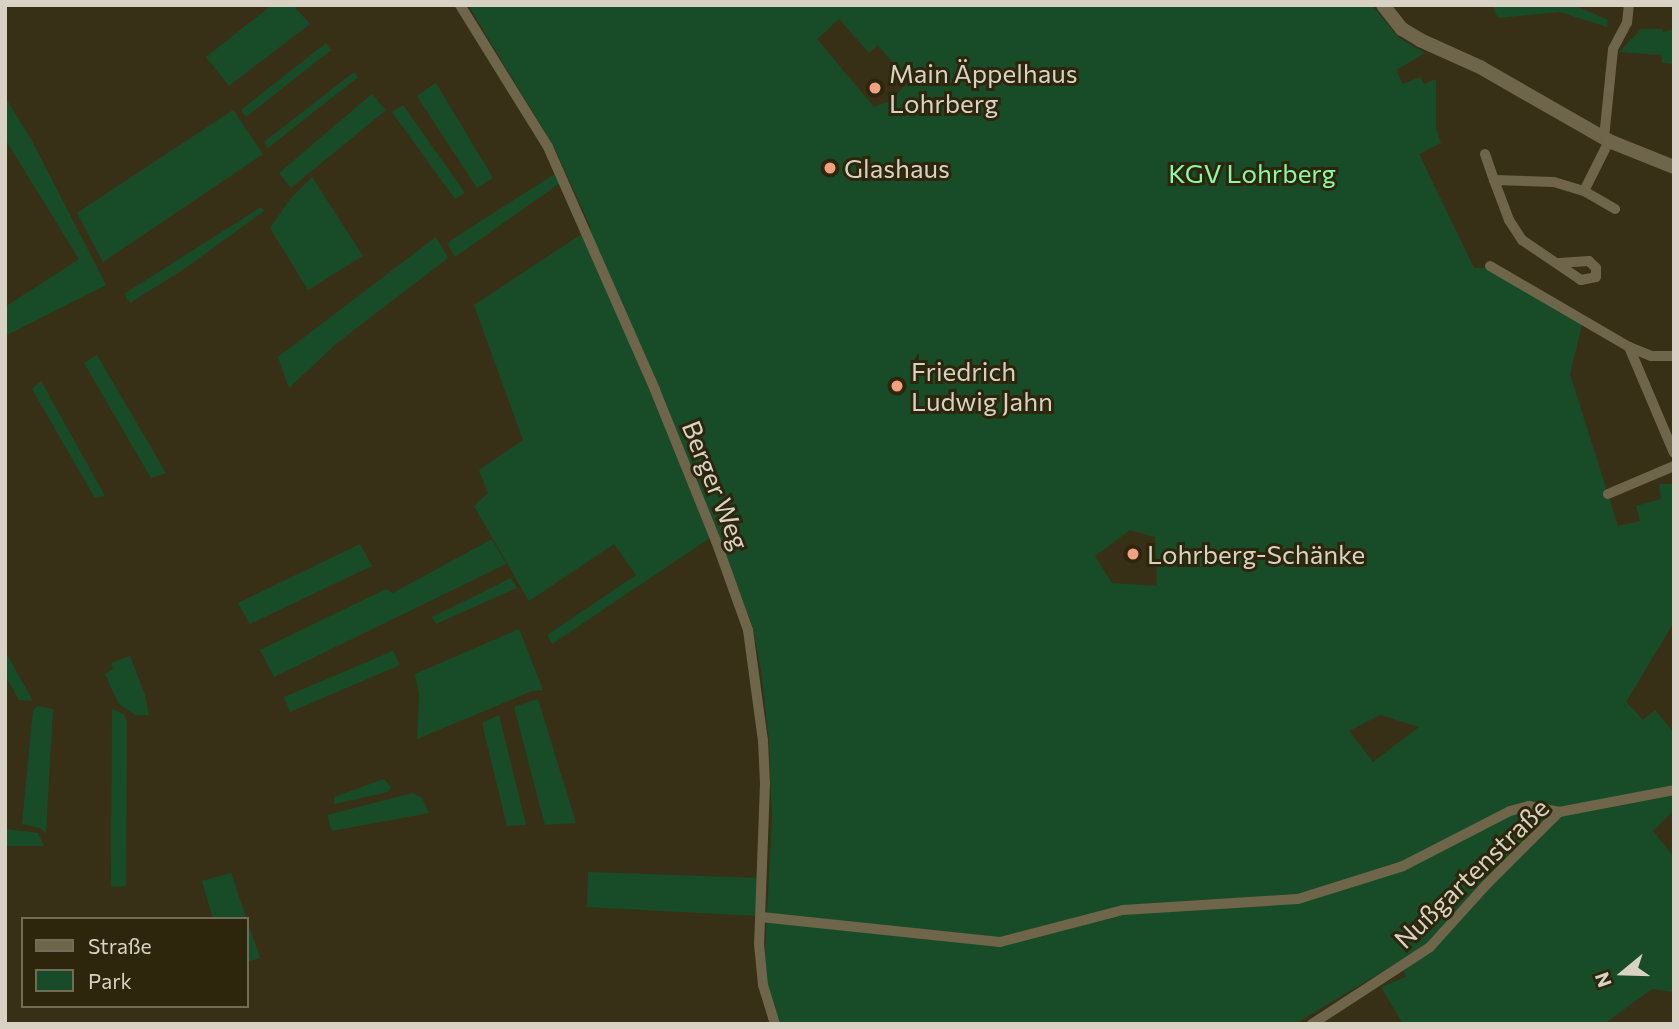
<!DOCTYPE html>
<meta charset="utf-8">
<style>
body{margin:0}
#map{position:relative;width:1679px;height:1029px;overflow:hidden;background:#383016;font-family:Commissioner,sans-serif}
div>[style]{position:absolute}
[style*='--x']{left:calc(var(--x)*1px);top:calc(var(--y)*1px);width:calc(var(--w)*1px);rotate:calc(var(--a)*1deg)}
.green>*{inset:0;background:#184c28}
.minor>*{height:10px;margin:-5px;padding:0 5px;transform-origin:5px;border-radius:5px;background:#6e654a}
.secondary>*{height:14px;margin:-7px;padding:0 7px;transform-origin:7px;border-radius:7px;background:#6e654a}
.dots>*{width:19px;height:19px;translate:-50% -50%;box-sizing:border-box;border:4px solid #2e260c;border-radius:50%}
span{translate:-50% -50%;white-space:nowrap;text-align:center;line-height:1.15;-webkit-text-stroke:6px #2e260c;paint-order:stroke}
.poi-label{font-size:26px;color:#d7d2c3}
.left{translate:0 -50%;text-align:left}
.park-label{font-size:26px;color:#8af9a5}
.street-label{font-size:26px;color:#d7d2c3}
.frame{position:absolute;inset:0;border:7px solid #d7d2c3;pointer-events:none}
.legend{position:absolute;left:21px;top:917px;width:228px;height:91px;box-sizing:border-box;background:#2e260c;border:2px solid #726b55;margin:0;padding:9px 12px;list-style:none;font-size:21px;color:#d7d2c3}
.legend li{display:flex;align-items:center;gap:14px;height:35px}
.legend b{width:35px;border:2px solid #726b55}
.north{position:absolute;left:1588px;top:938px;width:70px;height:70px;-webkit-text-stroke:5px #2e260c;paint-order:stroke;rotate:251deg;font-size:19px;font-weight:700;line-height:28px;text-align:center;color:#d7d2c3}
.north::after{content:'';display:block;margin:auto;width:24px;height:32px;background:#d7d2c3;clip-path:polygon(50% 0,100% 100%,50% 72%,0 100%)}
</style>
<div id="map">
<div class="green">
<div style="clip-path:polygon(272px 5px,293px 5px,310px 24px,229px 86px,206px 57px)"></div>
<div style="clip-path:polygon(evenodd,468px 5px,1372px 5px,1398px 37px,1425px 53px,1396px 70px,1403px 84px,1420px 77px,1424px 84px,1436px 79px,1436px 129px,1441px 143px,1419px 154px,1474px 268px,1488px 268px,1583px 321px,1570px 374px,1618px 526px,1640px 521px,1636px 506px,1661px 499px,1659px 484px,1674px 484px,1674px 622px,1626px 702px,1643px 720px,1655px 710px,1674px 733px,1674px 810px,1653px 831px,1674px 857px,1674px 992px,1652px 989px,1604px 1024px,1403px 1024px,1381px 987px,1406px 977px,1400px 961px,1295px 1024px,780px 1024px,768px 985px,765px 953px,772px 818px,769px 740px,761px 670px,753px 628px,715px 525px,707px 530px,710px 538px,552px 644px,547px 635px,636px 575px,614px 544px,529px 601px,474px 506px,488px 493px,479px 470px,523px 440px,474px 305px,591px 228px,553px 145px,468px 5px,839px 19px,869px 53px,878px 45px,908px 82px,892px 100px,874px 107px,817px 39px,839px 19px,468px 5px,1130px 530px,1155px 537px,1157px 586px,1112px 583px,1095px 556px,1130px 530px,468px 5px,1380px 715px,1419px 727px,1373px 762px,1349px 731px,1380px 715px)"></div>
<div style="clip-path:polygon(1492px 5px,1574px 5px,1608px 20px,1607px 27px,1560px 12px,1498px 18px)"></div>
<div style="clip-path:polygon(1641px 29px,1662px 29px,1663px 32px,1674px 29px,1674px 64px,1662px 63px,1661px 55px,1619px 52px)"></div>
<div style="clip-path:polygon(326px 43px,331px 50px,246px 117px,241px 110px)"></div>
<div style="clip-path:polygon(354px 72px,358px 77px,268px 148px,264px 142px)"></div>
<div style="clip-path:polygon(436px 83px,493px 178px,477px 188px,417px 96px)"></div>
<div style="clip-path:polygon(372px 94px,386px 110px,291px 188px,279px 173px)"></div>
<div style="clip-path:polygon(5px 97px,32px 141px,106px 285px,5px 336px,5px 307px,79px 259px,5px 139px)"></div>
<div style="clip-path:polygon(403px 105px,465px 193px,455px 199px,392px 112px)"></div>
<div style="clip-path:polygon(233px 110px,263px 154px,103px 262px,77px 213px)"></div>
<div style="clip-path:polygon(556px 173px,560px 183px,455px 257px,447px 243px)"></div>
<div style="clip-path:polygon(312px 177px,363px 256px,308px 290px,270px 228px,291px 198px)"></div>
<div style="clip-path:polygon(261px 207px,264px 211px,187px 267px,130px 303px,124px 294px)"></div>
<div style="clip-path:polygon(436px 237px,448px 258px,337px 343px,289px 388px,278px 357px)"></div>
<div style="clip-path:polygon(97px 355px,166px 473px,151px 478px,84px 363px)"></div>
<div style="clip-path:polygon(41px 381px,105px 496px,95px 498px,32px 389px)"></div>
<div style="clip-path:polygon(492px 539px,506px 564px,274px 677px,260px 650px,386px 589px,393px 593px)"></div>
<div style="clip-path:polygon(360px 544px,372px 566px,250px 624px,238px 603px)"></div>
<div style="clip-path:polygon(511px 578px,517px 588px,436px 624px,432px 617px)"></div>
<div style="clip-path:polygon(519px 629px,543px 690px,532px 691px,417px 739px,419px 695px,415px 674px)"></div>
<div style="clip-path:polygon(5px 651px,33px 701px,19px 700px,5px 675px)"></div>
<div style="clip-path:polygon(393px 651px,400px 665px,290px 712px,284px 697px)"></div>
<div style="clip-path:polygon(130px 656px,145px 695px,149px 715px,135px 715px,118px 703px,105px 674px,113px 669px,111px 663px)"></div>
<div style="clip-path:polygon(538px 699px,576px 823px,545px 825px,514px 707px)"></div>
<div style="clip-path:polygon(38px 706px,53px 709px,46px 833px,40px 828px,22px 824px,33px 710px)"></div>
<div style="clip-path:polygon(112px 709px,124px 714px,127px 722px,126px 886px,111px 887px)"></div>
<div style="clip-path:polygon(499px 715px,526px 825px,507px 826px,482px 723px)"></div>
<div style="clip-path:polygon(384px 779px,391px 787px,388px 792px,334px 804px,334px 797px)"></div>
<div style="clip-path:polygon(413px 793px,422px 798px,429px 813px,332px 831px,327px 815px)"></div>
<div style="clip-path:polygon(5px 829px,38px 833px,44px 846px,5px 846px)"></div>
<div style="clip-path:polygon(588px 872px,760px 878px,756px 916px,587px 907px)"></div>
<div style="clip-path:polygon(231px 873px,260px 958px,247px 962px,247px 919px,213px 919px,202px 881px)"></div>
</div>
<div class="minor">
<div style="--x:460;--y:5;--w:167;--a:58.2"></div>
<div style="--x:548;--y:147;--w:266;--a:66.2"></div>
<div style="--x:655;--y:390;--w:163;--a:68"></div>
<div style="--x:716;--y:541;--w:95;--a:70.2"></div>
<div style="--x:748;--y:630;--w:112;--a:82.3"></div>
<div style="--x:763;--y:741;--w:42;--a:87.3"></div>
<div style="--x:765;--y:783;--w:161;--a:92.1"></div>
<div style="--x:759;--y:944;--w:41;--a:84.4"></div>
<div style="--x:763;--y:985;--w:41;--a:72.9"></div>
<div style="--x:1604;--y:138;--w:89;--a:-84.2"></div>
<div style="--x:1613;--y:49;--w:30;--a:-62"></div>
<div style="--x:1627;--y:23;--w:18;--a:-84"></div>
<div style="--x:1485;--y:154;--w:28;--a:71"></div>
<div style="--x:1494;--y:180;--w:60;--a:1.9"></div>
<div style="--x:1554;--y:182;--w:31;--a:17"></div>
<div style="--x:1584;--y:191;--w:56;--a:-63.4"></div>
<div style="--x:1494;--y:180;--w:43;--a:69.4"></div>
<div style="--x:1509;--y:220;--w:24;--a:57"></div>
<div style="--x:1522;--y:240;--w:71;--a:34.1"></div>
<div style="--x:1581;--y:280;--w:15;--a:-11"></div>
<div style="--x:1596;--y:277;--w:9;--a:-90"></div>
<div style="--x:1596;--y:268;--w:10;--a:-135"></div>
<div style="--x:1589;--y:261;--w:30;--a:176"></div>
<div style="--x:1584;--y:191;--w:36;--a:30"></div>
<div style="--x:1490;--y:266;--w:161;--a:30.2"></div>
<div style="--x:1629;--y:347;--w:24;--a:22"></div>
<div style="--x:1651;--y:356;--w:23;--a:0"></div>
<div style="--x:1629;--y:347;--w:115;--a:67"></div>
<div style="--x:1608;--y:494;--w:72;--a:-23"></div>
<div style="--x:761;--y:917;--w:240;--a:6"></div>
<div style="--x:1000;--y:942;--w:127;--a:-14.6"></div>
<div style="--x:1123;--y:910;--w:175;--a:-3.6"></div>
<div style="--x:1298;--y:899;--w:110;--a:-17.4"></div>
<div style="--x:1403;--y:866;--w:120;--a:-27.2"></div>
<div style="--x:1510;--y:811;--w:20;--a:-15"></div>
<div style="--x:1529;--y:806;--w:31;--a:11"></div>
<div style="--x:1312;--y:1024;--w:141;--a:-33.1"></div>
<div style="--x:1430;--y:947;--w:85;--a:-47.9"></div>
<div style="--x:1487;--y:884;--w:102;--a:-45"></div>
<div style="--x:1559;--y:812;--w:117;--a:-10.8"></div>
</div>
<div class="secondary">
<div style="--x:1383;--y:5;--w:31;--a:52"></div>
<div style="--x:1402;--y:29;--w:21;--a:31"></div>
<div style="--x:1420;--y:40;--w:66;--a:24.2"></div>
<div style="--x:1480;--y:67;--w:149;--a:29.8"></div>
<div style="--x:1609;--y:141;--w:70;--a:21.8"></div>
</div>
<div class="dots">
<div style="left:875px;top:88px;background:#f1a17d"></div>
<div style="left:830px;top:168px;background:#f1a17d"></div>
<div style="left:897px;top:386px;background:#f1a17d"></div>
<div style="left:1133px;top:554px;background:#f1a17d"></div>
</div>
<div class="poi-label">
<span class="left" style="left:889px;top:88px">Main Äppelhaus<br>Lohrberg</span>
<span class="left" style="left:844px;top:168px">Glashaus</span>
<span class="left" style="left:911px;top:386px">Friedrich<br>Ludwig Jahn</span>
<span class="left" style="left:1147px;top:554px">Lohrberg-Schänke</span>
</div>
<div class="park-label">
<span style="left:1252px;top:173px">KGV Lohrberg</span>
</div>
<div class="street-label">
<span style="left:716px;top:485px;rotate:68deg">Berger Weg</span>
<span style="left:1471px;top:873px;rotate:-44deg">Nußgartenstraße</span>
</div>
<div class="frame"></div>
<ul class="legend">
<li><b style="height:9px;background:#6e654a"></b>Straße</li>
<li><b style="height:19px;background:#184c28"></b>Park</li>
</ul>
<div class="north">N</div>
</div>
